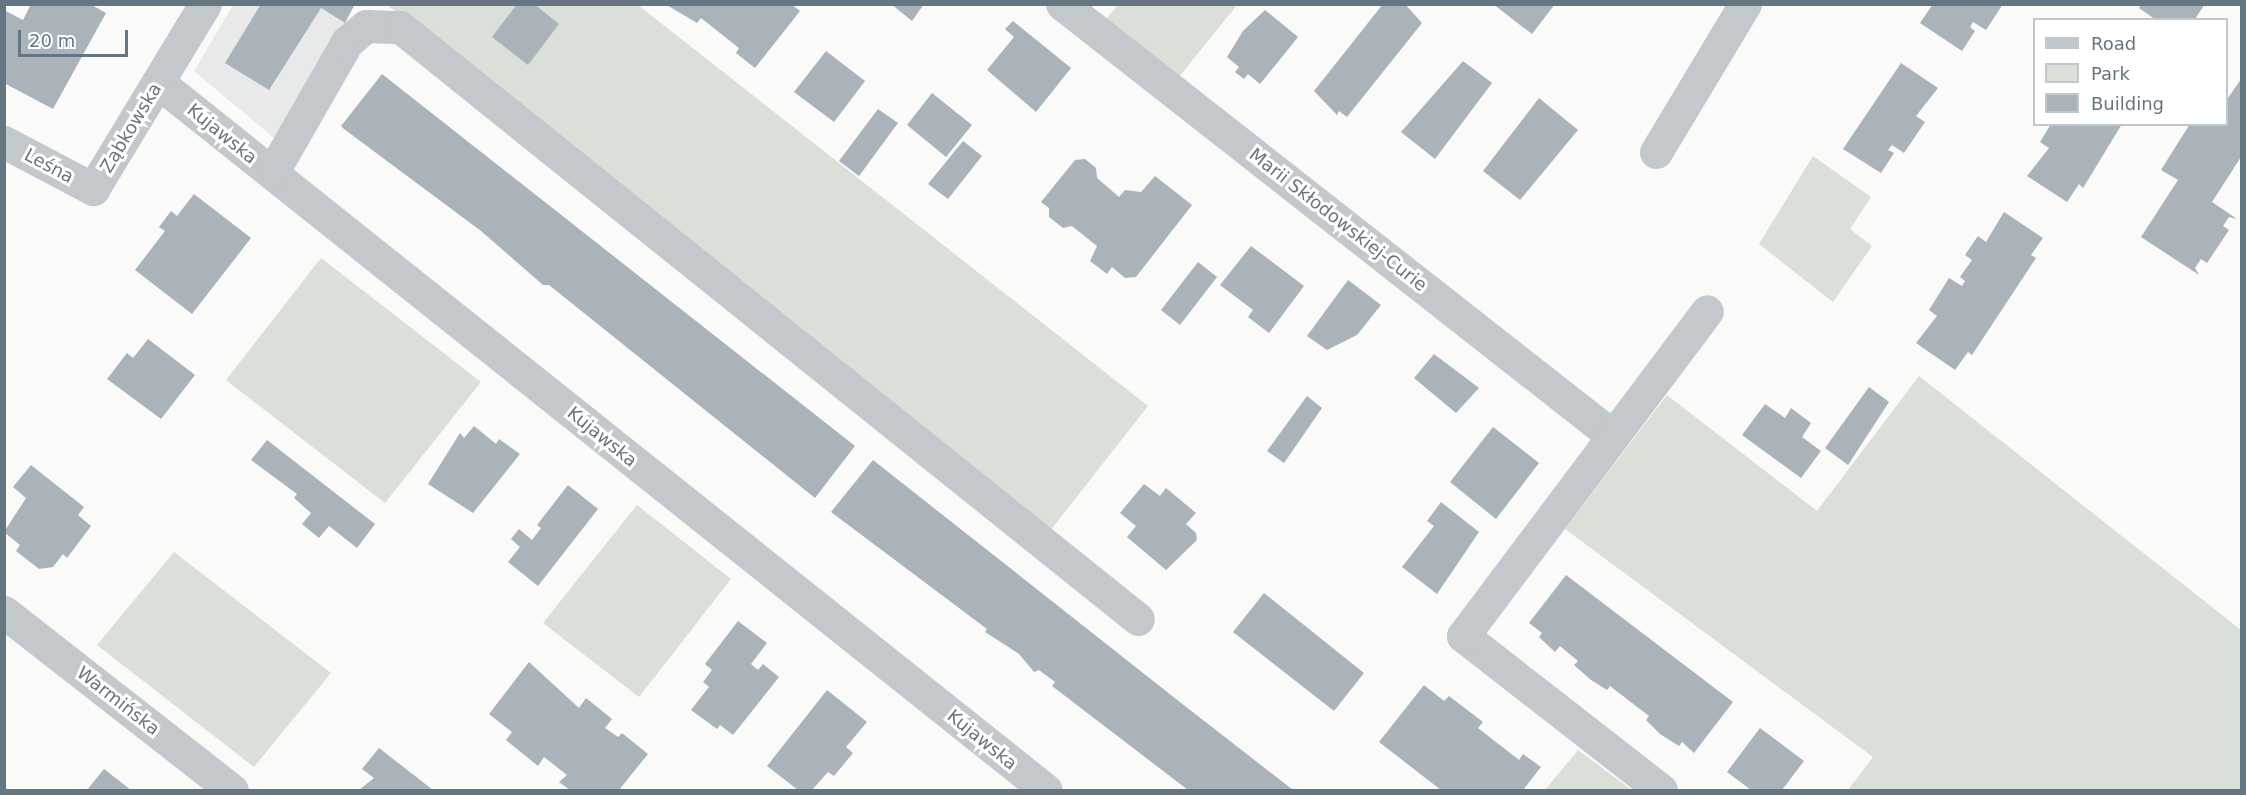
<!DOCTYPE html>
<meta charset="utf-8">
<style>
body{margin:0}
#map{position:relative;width:2246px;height:795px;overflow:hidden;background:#fafaf8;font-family:"DejaVu Sans",sans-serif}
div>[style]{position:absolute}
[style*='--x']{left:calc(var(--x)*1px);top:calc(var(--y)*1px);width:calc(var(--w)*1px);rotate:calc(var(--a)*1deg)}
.built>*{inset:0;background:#e8e9e9}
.green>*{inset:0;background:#dadfd7}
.building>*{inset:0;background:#aab3b9}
.minor>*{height:33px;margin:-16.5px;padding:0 16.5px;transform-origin:16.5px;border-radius:16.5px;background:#c3c8cc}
span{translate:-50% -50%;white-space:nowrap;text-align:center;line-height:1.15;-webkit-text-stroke:6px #fff;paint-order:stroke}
.street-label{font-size:18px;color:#657683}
.frame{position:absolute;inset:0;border:6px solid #657683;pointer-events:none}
.legend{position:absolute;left:2033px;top:18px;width:195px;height:108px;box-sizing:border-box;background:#fff;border:2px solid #c1c8cd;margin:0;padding:8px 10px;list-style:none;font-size:18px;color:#657683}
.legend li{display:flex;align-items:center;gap:12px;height:30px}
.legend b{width:30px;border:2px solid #c1c8cd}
.scale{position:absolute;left:18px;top:30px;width:110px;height:27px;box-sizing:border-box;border:3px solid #657683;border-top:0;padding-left:8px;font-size:18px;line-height:21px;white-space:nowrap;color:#657683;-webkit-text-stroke:4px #fff;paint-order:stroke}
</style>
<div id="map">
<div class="built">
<div style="clip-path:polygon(233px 5px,315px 5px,345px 23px,275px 139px,194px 71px)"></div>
</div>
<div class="green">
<div style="clip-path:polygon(387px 5px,638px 5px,1148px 406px,1050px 531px)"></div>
<div style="clip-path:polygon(1118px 5px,1237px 5px,1174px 83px,1101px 25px)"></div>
<div style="clip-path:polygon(1813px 156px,1871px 197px,1850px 229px,1872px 246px,1833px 302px,1759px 244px)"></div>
<div style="clip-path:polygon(321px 258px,481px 382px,385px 503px,226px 380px)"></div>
<div style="clip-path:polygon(1919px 376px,2241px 630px,2241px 790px,1848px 790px,1873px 757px,1565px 529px,1667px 395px,1817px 511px)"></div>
<div style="clip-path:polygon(637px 505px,731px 579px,639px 697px,543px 623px)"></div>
<div style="clip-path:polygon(174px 552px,331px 673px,254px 767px,97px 645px)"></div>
<div style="clip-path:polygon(1578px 750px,1632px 790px,1545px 790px)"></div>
</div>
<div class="building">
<div style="clip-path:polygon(31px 4px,90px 4px,106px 13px,53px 109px,4px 83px,4px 10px,23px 20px)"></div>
<div style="clip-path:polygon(261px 4px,355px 4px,345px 23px,321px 8px,269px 90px,225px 63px)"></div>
<div style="clip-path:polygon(517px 4px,534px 4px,559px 24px,528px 65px,492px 37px)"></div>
<div style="clip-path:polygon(665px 4px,791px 4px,800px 11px,755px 68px,736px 53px,739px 48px,701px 18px,697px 23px)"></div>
<div style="clip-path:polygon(891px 4px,924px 4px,912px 21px)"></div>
<div style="clip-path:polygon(1383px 4px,1405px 4px,1422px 23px,1347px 117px,1339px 111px,1337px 115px,1314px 91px)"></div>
<div style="clip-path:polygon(1493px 4px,1555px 4px,1532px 34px)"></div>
<div style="clip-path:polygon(1933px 4px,2003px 4px,1986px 30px,1973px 22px,1970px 27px,1975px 31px,1962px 51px,1920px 23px)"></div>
<div style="clip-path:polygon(2141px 4px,2205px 4px,2195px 19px,2188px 20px,2156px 20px,2139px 8px)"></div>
<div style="clip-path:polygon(1265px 10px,1298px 37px,1260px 84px,1248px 74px,1244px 79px,1235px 72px,1239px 67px,1227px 57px,1243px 31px)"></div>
<div style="clip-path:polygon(1013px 21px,1071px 68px,1036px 112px,987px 70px,1014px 37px,1005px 29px)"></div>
<div style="clip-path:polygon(826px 51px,865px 81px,834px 122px,794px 92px)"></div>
<div style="clip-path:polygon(1463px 61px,1492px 83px,1435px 159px,1401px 132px)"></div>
<div style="clip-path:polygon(1901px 63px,1938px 88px,1916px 116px,1925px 122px,1904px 153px,1892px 145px,1888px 150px,1894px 153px,1881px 173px,1843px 149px)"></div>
<div style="clip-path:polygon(382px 74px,855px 446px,815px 498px,549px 285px,543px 285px,481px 231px,344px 129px,341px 126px)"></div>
<div style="clip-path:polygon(2241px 79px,2241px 157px,2212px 202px,2237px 219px,2229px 217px,2223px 226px,2229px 230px,2207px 263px,2201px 259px,2195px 268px,2199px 275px,2141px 237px,2178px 180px,2161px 170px,2181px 138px,2190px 124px,2226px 124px,2226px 101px)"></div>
<div style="clip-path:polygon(932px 93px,972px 125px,946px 157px,907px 125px)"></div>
<div style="clip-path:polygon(1539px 98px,1578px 130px,1520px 200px,1483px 171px)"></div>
<div style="clip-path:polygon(878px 109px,898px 123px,859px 176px,839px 161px)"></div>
<div style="clip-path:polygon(2051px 124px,2122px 124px,2083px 188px,2079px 184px,2067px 202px,2027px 176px,2049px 148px,2040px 142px)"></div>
<div style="clip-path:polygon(963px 141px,982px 156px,948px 199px,928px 184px)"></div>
<div style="clip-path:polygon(1085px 159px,1096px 168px,1097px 178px,1119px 197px,1125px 190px,1141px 192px,1155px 176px,1192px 205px,1136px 277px,1125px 278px,1112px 267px,1107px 274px,1090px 261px,1097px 246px,1072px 226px,1063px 228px,1049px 217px,1049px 208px,1041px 202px,1075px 160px)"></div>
<div style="clip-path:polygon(194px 194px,251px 238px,192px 314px,135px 270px,165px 231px,159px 227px,171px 211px,177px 216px)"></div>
<div style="clip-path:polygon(2004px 212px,2043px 238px,2031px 255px,2036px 258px,1972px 355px,1968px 352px,1955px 370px,1916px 343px,1937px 316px,1929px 310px,1949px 278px,1962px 286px,1965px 281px,1960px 277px,1972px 260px,1965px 255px,1978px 236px,1986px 242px)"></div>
<div style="clip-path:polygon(1251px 246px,1304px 286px,1269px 333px,1248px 317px,1253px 310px,1220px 285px)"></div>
<div style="clip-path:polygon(1198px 262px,1217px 277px,1180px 325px,1161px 310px)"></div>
<div style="clip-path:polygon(1348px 280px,1381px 305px,1357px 335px,1327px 350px,1307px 336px)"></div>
<div style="clip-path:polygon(148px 339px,195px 375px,161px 419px,107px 379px,127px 353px,133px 358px)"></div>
<div style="clip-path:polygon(1434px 354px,1479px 388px,1456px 413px,1414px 378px)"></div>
<div style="clip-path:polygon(1869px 387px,1889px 402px,1848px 465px,1825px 448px)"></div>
<div style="clip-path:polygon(1307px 396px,1322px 408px,1284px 463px,1267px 451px)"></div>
<div style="clip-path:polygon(1765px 404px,1785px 418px,1791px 408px,1811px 423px,1802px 437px,1821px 451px,1801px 478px,1742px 435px)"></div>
<div style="clip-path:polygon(474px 426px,496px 444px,499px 439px,520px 454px,473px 513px,428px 484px,460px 433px,464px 438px)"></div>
<div style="clip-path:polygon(1493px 427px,1539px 463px,1496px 519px,1450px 482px)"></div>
<div style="clip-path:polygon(267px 440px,375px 524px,357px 548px,329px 526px,319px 538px,302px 524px,311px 513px,294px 498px,297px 494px,251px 460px)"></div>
<div style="clip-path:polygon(873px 460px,1176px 699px,1293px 790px,1188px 790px,1052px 686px,1055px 682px,1039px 670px,1034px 672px,1019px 654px,985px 632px,987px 629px,831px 512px)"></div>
<div style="clip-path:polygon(31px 465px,84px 507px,78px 515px,91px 526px,67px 558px,63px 554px,53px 567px,39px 569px,16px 551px,20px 545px,4px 532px,26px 498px,13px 487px)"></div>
<div style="clip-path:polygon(1144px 484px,1160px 496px,1166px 488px,1196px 513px,1186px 524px,1196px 533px,1197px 540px,1166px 570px,1127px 537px,1136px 526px,1120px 513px)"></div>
<div style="clip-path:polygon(568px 485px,598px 509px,538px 586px,508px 562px,520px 547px,511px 539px,519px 529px,532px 540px,541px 528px,537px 525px)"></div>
<div style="clip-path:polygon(1441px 502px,1479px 532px,1437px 594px,1402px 567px,1434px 526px,1427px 521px)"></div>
<div style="clip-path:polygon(1566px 575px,1733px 702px,1694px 753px,1682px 742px,1679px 746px,1660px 734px,1646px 720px,1649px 716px,1610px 686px,1607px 690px,1591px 680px,1574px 665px,1578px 661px,1560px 646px,1555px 652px,1539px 637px,1542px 633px,1529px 623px)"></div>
<div style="clip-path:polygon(1264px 593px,1364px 673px,1334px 711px,1233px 632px)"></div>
<div style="clip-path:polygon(738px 621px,767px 643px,751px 664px,758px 670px,763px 664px,779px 677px,733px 735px,720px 725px,717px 729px,691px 710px,709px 687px,703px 682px,712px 670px,705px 664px)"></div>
<div style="clip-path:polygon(529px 662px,579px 708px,586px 698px,612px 719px,605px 728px,618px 737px,622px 733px,648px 754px,619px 790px,570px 790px,559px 782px,567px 775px,544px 757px,538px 766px,506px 740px,512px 732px,489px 714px)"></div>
<div style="clip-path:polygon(1424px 685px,1444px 701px,1449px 696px,1483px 722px,1478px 728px,1519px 760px,1523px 754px,1541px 767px,1523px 790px,1441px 790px,1379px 742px)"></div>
<div style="clip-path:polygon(827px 690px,867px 722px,846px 747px,853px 753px,834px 776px,828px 772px,812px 790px,798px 790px,767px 766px)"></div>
<div style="clip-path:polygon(1760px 728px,1804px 761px,1782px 790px,1751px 790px,1727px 772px)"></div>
<div style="clip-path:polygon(379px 748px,433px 790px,359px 790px,374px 778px,362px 769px)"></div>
<div style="clip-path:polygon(104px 769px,131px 790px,87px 790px)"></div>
</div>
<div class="minor">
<div style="--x:1062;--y:4;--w:700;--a:38.1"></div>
<div style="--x:159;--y:83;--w:1134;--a:38.56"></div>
<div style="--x:4;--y:142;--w:101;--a:27.8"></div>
<div style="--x:93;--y:189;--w:216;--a:-58.8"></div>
<div style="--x:1656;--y:152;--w:173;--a:-59"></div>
<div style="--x:272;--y:173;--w:151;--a:-60.2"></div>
<div style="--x:347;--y:42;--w:25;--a:-40"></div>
<div style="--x:366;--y:26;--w:34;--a:2"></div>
<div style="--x:400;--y:27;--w:946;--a:38.74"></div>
<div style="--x:4;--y:612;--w:289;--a:38"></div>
<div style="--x:1661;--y:790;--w:251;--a:-142.1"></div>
<div style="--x:1463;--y:636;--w:406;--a:-53.1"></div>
</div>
<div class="street-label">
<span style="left:131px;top:128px;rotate:-59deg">Ząbkowska</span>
<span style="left:222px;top:134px;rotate:39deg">Kujawska</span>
<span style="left:49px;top:166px;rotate:28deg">Leśna</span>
<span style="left:1338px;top:220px;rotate:38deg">Marii Skłodowskiej-Curie</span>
<span style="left:602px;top:437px;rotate:39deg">Kujawska</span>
<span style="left:118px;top:701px;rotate:38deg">Warmińska</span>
<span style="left:982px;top:740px;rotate:39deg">Kujawska</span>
</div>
<div class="frame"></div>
<ul class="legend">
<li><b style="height:8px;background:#c3c8cc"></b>Road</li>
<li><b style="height:16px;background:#dadfd7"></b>Park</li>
<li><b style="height:16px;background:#aab3b9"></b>Building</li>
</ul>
<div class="scale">20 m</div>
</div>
